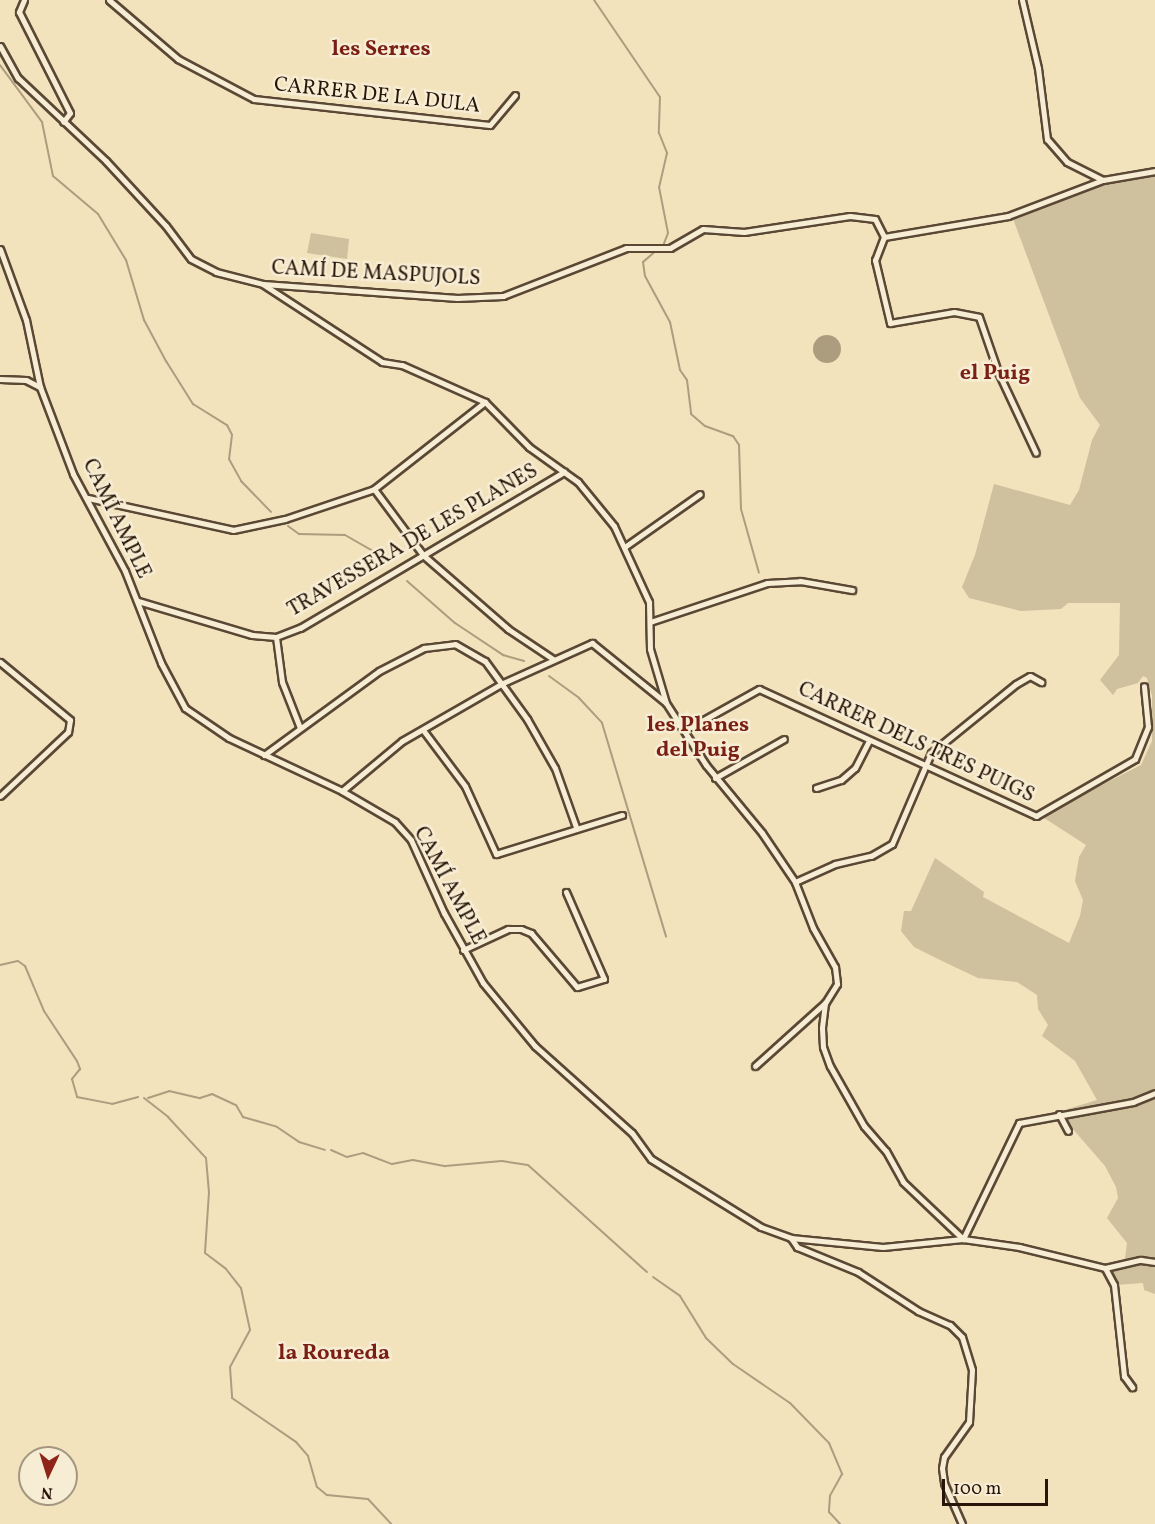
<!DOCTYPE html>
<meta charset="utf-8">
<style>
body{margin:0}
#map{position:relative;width:1155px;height:1524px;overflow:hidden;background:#f2e3bd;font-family:Vollkorn,serif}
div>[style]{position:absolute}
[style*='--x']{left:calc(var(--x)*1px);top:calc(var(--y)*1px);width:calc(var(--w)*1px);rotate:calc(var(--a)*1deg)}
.green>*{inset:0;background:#cfc09e}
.water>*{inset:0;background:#ad9d7f}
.round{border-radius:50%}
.stream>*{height:2px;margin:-1px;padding:0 1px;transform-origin:1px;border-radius:1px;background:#ad9d7f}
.roads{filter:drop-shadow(2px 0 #5a4835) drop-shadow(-2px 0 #5a4835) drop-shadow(0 2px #5a4835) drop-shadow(0 -2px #5a4835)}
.minor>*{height:5px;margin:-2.5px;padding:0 2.5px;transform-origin:2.5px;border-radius:2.5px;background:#f7edd4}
span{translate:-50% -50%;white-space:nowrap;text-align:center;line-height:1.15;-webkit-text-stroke:5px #f7edd4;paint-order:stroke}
.street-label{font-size:21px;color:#271508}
.neighbourhood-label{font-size:22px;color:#7a1f14;font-weight:700}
.north{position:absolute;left:18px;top:1446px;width:60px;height:60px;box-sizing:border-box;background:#f7edd4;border:2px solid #a49782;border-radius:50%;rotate:184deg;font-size:16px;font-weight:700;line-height:24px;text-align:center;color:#271508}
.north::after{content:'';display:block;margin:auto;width:21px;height:27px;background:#8f2418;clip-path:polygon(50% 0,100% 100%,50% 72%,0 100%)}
.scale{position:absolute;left:942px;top:1479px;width:106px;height:27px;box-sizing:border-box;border:3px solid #271508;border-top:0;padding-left:8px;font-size:18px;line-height:21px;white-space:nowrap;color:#271508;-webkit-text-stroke:4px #f7edd4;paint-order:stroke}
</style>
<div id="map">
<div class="green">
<div style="clip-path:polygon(1155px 174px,1155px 1294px,1144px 1290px,1143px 1283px,1115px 1285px,1110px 1273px,1124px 1266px,1127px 1243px,1107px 1218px,1118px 1198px,1116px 1187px,1105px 1166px,1058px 1112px,1097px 1100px,1075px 1061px,1042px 1036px,1048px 1025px,1038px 1009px,1037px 995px,1017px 982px,978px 978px,938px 959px,914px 947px,901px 931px,904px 911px,911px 911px,935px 858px,984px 892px,983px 897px,1069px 943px,1080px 916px,1083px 900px,1075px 881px,1079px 857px,1086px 845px,1041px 816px,1141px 765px,1152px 741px,1152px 696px,1147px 678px,1143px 676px,1138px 683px,1117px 689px,1113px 695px,1100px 680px,1119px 655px,1120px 603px,1068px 603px,1061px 609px,1021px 611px,969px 598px,962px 587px,975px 555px,994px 484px,1070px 505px,1079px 490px,1092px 440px,1100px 425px,1080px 398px,1012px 216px,1109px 181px)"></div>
<div style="clip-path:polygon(311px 233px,349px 239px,347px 259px,307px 253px)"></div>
</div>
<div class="water">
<div class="round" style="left:813px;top:335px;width:28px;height:28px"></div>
</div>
<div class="stream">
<div style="--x:594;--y:0;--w:117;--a:55.8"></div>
<div style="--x:660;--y:97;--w:36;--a:92"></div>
<div style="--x:659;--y:133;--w:22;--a:68"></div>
<div style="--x:667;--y:153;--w:35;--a:103"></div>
<div style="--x:659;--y:187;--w:47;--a:78.9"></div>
<div style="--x:668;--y:233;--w:14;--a:111"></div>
<div style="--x:0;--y:65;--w:71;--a:53.6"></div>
<div style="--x:42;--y:122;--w:55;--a:78.5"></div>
<div style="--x:53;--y:176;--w:59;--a:40.2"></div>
<div style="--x:98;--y:214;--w:54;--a:58.7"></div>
<div style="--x:126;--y:260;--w:63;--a:73.3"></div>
<div style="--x:144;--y:320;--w:47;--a:61.8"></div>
<div style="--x:166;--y:361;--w:51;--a:57.9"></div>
<div style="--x:193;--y:404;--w:40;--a:32"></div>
<div style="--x:227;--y:425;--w:11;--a:63"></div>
<div style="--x:232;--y:435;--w:24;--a:97"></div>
<div style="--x:229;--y:459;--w:25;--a:61"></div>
<div style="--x:241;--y:481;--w:43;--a:45.9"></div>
<div style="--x:658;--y:249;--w:20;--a:139"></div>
<div style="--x:643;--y:262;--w:14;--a:82"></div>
<div style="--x:645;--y:276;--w:52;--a:61.5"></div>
<div style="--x:670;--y:322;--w:49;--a:78.2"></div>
<div style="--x:680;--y:370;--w:12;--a:55"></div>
<div style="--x:687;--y:380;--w:34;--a:83"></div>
<div style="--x:691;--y:414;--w:18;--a:41"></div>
<div style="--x:705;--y:426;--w:30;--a:20"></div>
<div style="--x:733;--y:436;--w:11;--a:56"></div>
<div style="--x:739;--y:445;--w:64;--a:88.2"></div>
<div style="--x:741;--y:509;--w:66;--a:74.3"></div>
<div style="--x:288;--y:526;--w:14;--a:36"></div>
<div style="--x:299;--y:534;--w:46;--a:1.2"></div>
<div style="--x:345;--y:535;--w:48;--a:29.7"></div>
<div style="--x:407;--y:581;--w:64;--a:41.2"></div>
<div style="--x:455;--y:623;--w:58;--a:33.7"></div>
<div style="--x:503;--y:655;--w:22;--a:16"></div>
<div style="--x:549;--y:676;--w:37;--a:36"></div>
<div style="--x:579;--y:698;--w:34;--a:47"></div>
<div style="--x:602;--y:723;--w:223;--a:73.3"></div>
<div style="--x:0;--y:965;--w:18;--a:-13"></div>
<div style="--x:18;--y:961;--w:9;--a:36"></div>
<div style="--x:25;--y:966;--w:49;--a:67.1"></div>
<div style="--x:44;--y:1011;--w:60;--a:56.6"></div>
<div style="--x:77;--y:1061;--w:9;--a:69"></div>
<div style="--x:80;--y:1069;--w:13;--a:129"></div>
<div style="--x:72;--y:1079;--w:19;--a:74"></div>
<div style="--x:77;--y:1097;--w:36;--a:11"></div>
<div style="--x:112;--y:1104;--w:27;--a:-15"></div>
<div style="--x:144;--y:1098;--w:31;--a:38"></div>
<div style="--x:168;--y:1117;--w:56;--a:47.2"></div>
<div style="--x:206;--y:1158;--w:34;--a:85"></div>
<div style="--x:209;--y:1192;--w:61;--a:93.8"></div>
<div style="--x:205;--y:1253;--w:26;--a:37"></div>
<div style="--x:226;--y:1269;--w:24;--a:52"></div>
<div style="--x:241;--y:1288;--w:43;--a:77.9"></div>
<div style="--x:250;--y:1330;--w:42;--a:118.4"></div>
<div style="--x:230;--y:1367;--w:31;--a:86"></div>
<div style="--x:232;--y:1398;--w:78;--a:34.5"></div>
<div style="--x:296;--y:1442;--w:18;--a:49"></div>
<div style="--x:308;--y:1456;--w:32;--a:74"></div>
<div style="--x:317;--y:1487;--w:13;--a:39"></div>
<div style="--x:327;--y:1495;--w:41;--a:5.6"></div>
<div style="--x:368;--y:1499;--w:34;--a:47"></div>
<div style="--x:148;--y:1098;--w:22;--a:-18"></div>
<div style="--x:169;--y:1091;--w:32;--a:13"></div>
<div style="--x:200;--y:1098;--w:13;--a:-18"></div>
<div style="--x:212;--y:1094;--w:26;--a:25"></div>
<div style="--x:236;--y:1105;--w:14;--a:60"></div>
<div style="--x:243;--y:1117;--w:35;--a:16"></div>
<div style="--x:277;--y:1127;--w:27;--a:34"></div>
<div style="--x:299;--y:1142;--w:27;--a:17"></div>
<div style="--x:331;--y:1150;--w:17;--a:24"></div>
<div style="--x:347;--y:1157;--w:16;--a:-14"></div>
<div style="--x:363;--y:1153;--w:31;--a:21"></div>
<div style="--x:392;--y:1164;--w:21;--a:-11"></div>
<div style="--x:413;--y:1160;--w:33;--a:11"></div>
<div style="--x:445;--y:1166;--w:57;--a:-5"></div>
<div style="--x:502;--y:1161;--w:26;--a:9"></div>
<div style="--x:528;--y:1165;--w:160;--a:42"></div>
<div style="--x:653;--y:1277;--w:33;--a:35"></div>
<div style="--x:680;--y:1296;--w:49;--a:58.2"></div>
<div style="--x:706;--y:1338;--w:37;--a:44"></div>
<div style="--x:733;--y:1364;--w:69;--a:34.4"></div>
<div style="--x:790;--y:1403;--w:56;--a:45.7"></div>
<div style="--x:829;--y:1443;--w:34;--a:67"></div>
<div style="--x:842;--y:1474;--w:25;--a:119"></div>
<div style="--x:830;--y:1496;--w:16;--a:94"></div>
<div style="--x:829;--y:1512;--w:16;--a:47"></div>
</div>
<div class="roads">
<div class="minor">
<div style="--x:24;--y:0;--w:13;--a:113"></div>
<div style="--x:19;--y:12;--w:113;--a:63.2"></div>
<div style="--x:70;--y:113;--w:11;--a:128"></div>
<div style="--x:109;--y:0;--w:91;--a:40.5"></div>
<div style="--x:178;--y:59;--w:86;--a:27.8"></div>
<div style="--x:254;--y:99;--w:237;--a:6.3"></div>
<div style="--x:490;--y:125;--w:39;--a:-50"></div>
<div style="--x:1022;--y:0;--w:70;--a:76.8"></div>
<div style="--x:1038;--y:68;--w:72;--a:82.8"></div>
<div style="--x:1047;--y:139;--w:30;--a:49"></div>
<div style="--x:1067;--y:162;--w:40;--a:26.6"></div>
<div style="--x:0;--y:46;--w:37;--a:61"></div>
<div style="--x:18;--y:78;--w:121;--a:43.3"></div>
<div style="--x:106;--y:161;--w:88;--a:47.3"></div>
<div style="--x:166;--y:226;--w:41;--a:52.9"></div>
<div style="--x:191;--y:259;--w:28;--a:27"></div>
<div style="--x:216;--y:272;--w:49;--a:14.3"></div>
<div style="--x:263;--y:284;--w:195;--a:4.1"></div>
<div style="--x:457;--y:298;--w:46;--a:-2.5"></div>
<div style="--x:503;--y:296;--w:132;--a:-21.3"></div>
<div style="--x:626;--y:248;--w:44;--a:0"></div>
<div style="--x:670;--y:248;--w:38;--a:-30"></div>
<div style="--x:703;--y:229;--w:41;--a:4.2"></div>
<div style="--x:744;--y:232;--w:107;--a:-8.6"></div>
<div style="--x:850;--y:216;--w:25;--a:7"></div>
<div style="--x:875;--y:219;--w:20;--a:63"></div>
<div style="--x:884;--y:237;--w:126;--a:-9.6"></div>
<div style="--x:1008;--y:216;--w:102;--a:-20.8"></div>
<div style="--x:1103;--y:180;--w:53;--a:-9.8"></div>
<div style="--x:884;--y:237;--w:25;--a:111"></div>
<div style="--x:875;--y:260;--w:65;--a:76.6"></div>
<div style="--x:890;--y:323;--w:65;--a:-9.8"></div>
<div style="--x:954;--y:312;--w:25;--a:11"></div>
<div style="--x:979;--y:317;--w:58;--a:70.9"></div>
<div style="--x:998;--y:372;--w:89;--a:64.9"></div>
<div style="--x:0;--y:249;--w:76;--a:69.9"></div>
<div style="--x:26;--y:320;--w:68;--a:78.2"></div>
<div style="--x:264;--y:285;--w:141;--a:33.1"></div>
<div style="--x:382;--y:362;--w:20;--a:9"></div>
<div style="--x:402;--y:365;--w:91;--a:24"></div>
<div style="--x:485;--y:402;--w:63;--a:45.6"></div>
<div style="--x:529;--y:447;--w:60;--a:35.5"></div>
<div style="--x:578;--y:482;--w:57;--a:50.7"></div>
<div style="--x:614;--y:526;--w:84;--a:65.3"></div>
<div style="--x:649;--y:602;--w:47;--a:88.8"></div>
<div style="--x:650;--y:649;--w:56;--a:73.5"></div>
<div style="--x:666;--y:703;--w:74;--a:57.2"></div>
<div style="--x:706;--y:765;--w:88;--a:50.5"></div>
<div style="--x:762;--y:833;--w:59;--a:56"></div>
<div style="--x:795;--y:882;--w:49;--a:68.6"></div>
<div style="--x:813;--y:928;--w:45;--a:60.6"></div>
<div style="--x:835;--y:967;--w:17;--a:83"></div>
<div style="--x:837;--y:984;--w:22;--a:122"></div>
<div style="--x:825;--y:1003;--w:25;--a:97"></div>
<div style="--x:822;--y:1028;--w:19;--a:87"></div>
<div style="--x:823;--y:1047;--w:20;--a:70"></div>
<div style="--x:830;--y:1066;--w:69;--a:60.5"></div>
<div style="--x:864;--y:1126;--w:33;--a:49"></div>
<div style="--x:886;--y:1151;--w:35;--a:61"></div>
<div style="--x:903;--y:1182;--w:83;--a:43.5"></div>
<div style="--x:0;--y:379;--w:26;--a:2"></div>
<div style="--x:26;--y:380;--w:16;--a:27"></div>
<div style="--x:40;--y:387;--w:93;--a:69.2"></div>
<div style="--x:73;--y:474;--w:110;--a:61.8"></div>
<div style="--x:125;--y:571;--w:99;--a:68.6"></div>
<div style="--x:161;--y:663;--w:51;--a:61.9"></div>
<div style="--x:185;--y:708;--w:53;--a:34.3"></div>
<div style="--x:229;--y:738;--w:125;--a:25.1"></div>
<div style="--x:342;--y:791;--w:61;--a:30.3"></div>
<div style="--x:395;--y:822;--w:24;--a:48"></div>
<div style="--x:411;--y:840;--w:80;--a:65.7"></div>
<div style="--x:444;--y:913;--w:80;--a:60.9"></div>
<div style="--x:483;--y:983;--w:82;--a:50.5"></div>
<div style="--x:535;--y:1046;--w:130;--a:41.9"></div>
<div style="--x:632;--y:1133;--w:32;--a:54"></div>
<div style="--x:651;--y:1159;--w:129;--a:31.7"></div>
<div style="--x:761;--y:1227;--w:32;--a:20"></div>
<div style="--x:791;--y:1238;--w:92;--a:5.6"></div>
<div style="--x:883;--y:1247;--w:80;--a:-5.7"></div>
<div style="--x:963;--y:1239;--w:57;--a:8.1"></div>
<div style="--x:1019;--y:1247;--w:89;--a:13.7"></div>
<div style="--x:1105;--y:1268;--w:37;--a:-13"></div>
<div style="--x:1141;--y:1260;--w:14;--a:8"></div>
<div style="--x:374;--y:489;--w:82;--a:53.4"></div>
<div style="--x:423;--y:555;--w:113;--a:41"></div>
<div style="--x:508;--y:629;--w:54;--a:33.7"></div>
<div style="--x:88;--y:498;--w:148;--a:12.4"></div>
<div style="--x:233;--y:530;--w:53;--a:-11.9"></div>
<div style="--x:285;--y:519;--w:94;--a:-18.6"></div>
<div style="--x:374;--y:489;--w:141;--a:-38.1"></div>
<div style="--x:626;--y:546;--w:90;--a:-35.1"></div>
<div style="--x:138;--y:601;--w:119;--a:16.6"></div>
<div style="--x:252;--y:635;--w:24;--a:5"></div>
<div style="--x:276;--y:637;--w:26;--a:-21"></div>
<div style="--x:300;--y:628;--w:307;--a:-30.6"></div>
<div style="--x:650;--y:622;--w:123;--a:-18.4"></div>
<div style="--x:767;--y:583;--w:33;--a:-3"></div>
<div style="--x:800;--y:581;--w:53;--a:9.8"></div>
<div style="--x:276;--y:637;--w:45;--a:82.4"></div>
<div style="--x:282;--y:682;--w:49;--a:68.6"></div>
<div style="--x:0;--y:662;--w:91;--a:39.6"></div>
<div style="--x:70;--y:720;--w:12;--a:99"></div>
<div style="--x:68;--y:732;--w:93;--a:136.7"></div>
<div style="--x:678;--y:725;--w:13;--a:9"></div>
<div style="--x:691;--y:727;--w:78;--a:-29.2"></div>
<div style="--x:759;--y:689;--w:305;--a:24.6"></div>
<div style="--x:1036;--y:816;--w:114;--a:-29.9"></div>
<div style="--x:1135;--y:759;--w:35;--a:-68"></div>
<div style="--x:1148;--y:727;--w:41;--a:-95.6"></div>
<div style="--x:423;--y:730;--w:70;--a:53.1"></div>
<div style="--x:465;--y:786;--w:75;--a:65.5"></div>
<div style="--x:496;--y:854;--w:132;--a:-17.2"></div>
<div style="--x:264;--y:755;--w:142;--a:-36.1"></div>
<div style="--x:379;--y:671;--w:51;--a:-27.1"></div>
<div style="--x:424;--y:648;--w:31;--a:-7"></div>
<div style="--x:455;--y:644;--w:34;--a:30"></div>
<div style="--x:485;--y:661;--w:72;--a:54.1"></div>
<div style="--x:527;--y:719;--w:56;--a:60.3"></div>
<div style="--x:555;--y:768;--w:63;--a:70.4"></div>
<div style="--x:715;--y:778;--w:79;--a:-29.5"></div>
<div style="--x:816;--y:788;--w:26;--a:-18"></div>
<div style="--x:841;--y:780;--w:18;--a:-41"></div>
<div style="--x:855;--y:768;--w:30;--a:-63"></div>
<div style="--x:342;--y:791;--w:78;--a:-39.8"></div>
<div style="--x:402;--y:741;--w:116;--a:-29.9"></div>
<div style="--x:503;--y:683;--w:98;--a:-24.2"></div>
<div style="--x:592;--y:643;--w:95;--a:39"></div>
<div style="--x:795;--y:882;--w:44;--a:-24.2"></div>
<div style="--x:835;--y:864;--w:37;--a:-13"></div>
<div style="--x:871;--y:856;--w:24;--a:-30"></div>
<div style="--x:892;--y:844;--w:99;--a:-66.8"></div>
<div style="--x:931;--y:753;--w:109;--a:-39.1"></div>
<div style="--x:1016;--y:684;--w:16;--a:-30"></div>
<div style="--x:1030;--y:676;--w:13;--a:29"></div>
<div style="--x:463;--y:950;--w:50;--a:-25"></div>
<div style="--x:508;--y:929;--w:13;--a:0"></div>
<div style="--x:521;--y:929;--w:11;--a:22"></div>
<div style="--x:531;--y:933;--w:71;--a:49.6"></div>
<div style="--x:577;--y:987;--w:28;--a:-17"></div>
<div style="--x:604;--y:979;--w:95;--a:-113.6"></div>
<div style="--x:755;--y:1066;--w:94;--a:-42"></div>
<div style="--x:1059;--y:1114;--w:19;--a:62"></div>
<div style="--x:791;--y:1238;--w:11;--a:56"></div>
<div style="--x:797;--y:1247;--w:66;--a:22.3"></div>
<div style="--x:858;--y:1272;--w:72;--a:33"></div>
<div style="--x:918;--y:1311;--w:35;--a:24"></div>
<div style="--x:950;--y:1325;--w:17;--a:45"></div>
<div style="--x:962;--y:1337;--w:34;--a:73"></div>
<div style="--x:972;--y:1370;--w:52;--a:93.3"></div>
<div style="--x:969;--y:1422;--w:43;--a:125.5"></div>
<div style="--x:944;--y:1457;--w:11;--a:100"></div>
<div style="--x:942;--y:1468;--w:15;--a:82"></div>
<div style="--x:944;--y:1483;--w:45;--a:66.3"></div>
<div style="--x:963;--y:1239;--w:129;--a:-64.2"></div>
<div style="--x:1019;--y:1123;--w:116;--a:-10.4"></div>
<div style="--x:1133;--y:1102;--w:24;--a:-22"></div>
<div style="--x:1105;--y:1268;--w:19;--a:62"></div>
<div style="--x:1114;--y:1285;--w:92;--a:83.7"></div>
<div style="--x:1124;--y:1376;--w:14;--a:54"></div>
</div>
</div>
<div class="street-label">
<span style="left:377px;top:96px;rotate:6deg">CARRER DE LA DULA</span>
<span style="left:376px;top:274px;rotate:3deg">CAMÍ DE MASPUJOLS</span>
<span style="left:116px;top:519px;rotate:64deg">CAMÍ AMPLE</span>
<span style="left:413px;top:541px;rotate:-30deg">TRAVESSERA DE LES PLANES</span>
<span style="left:916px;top:743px;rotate:25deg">CARRER DELS TRES PUIGS</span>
<span style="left:449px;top:886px;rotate:62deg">CAMÍ AMPLE</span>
</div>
<div class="neighbourhood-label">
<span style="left:381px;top:50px">les Serres</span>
<span style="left:995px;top:374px">el Puig</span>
<span style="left:698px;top:738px">les Planes<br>del Puig</span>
<span style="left:334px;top:1354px">la Roureda</span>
</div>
<div class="north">N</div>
<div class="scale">100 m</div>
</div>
